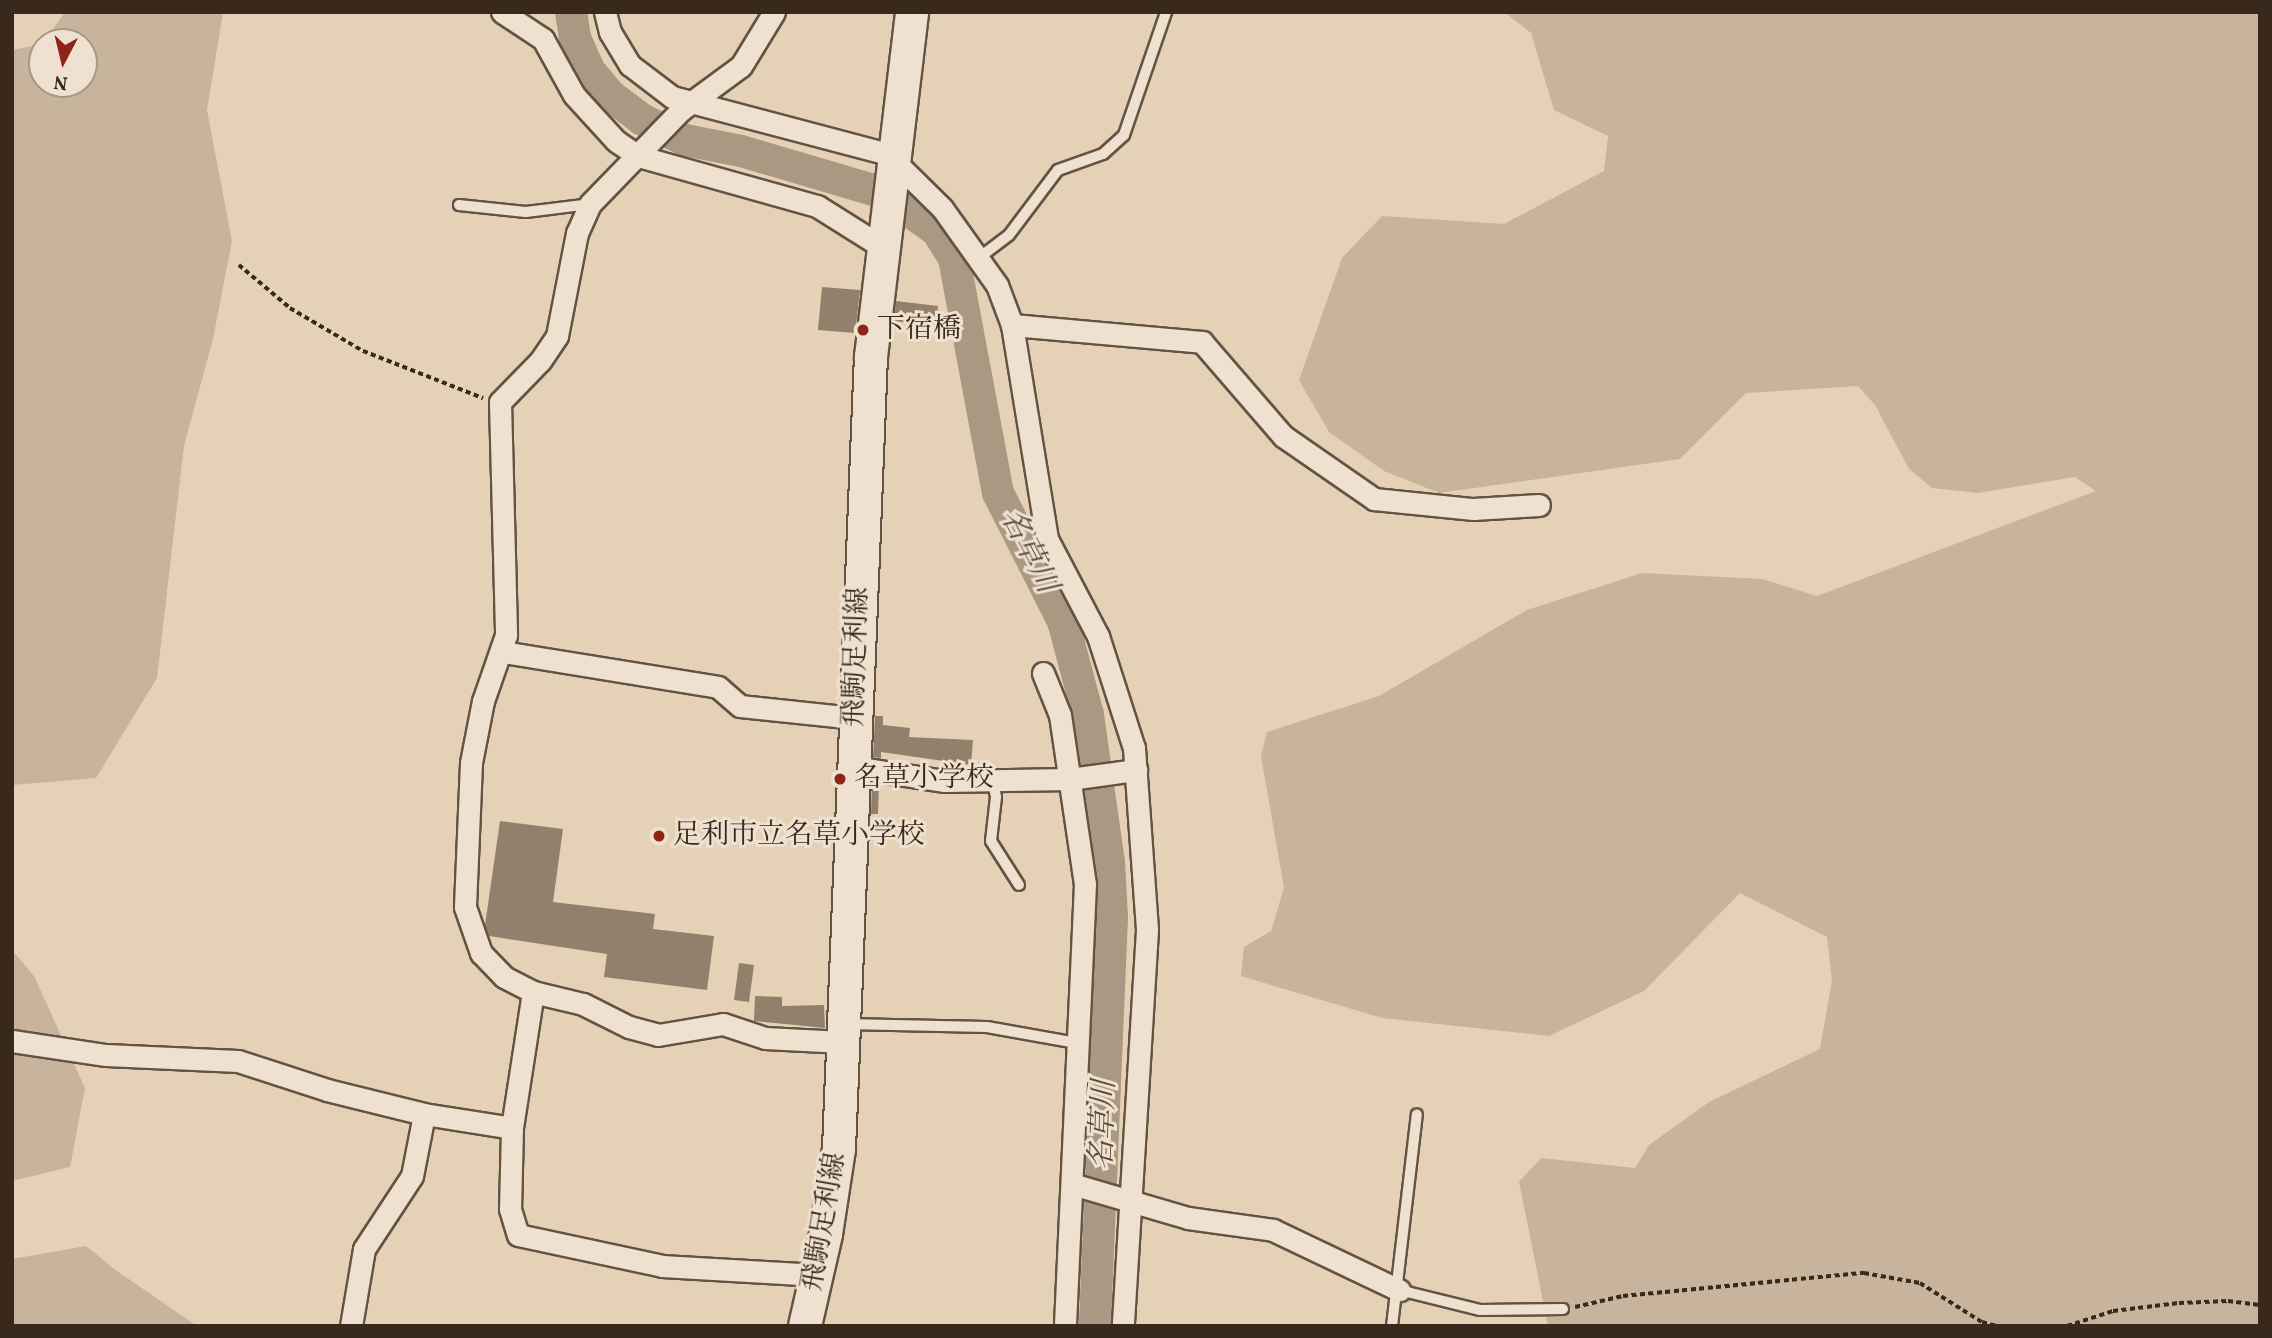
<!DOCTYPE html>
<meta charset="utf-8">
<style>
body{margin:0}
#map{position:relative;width:2272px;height:1338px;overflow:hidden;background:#e5d1b6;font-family:Vollkorn,"Noto Serif JP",serif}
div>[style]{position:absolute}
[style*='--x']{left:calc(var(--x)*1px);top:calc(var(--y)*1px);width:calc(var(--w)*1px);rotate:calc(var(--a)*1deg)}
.green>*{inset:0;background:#c8b49c}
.stream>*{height:5px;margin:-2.5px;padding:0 2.5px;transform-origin:2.5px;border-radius:2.5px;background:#ab9882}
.river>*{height:32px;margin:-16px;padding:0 16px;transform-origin:16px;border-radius:16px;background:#ab9882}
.building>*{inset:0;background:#92806d}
.path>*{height:3.5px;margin-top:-1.75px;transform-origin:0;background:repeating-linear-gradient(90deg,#39291d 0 5px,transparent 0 8.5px)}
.roads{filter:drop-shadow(2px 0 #645343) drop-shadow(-2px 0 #645343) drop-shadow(0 2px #645343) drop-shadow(0 -2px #645343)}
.lane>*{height:10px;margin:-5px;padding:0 5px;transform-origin:5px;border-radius:5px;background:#eee1d0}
.street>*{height:21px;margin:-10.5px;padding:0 10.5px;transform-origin:10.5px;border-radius:10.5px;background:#eee1d0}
.secondary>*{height:32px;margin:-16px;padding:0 16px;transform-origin:16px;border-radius:16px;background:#eee1d0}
.dots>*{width:19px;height:19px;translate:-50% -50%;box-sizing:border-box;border:4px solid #eee1d0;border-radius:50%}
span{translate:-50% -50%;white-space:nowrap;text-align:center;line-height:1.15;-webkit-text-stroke:6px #eee1d0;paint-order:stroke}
.poi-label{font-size:28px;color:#39291d}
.left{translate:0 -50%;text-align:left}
.street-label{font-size:28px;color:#39291d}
.water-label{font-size:30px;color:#5b4a3b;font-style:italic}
.frame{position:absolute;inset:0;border:14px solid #39291d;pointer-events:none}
.north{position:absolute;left:28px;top:28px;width:70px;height:70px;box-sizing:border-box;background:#eee1d0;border:2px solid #a69788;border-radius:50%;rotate:187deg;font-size:19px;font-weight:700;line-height:28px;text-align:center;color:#39291d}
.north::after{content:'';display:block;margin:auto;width:24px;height:32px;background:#8f2418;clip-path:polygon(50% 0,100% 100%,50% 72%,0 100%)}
</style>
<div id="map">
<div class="green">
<div style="clip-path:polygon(65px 12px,223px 12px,207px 110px,232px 241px,213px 339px,184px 446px,157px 678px,96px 778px,12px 785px,12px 50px,42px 44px,42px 84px,84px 84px,84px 42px,44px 42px)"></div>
<div style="clip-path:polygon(1504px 12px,2260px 12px,2260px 1326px,1548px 1326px,1519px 1182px,1541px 1158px,1635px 1168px,1649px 1145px,1709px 1102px,1820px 1049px,1832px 980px,1827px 937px,1740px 893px,1644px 991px,1549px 1036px,1382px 1018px,1241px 976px,1244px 947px,1271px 931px,1284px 888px,1261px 756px,1267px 732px,1379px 696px,1527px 610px,1642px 573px,1762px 579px,1817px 596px,2096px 491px,2075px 477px,1978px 493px,1932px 488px,1909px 469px,1875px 405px,1858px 386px,1746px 393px,1680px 459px,1439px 493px,1384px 471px,1329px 432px,1299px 380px,1342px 258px,1382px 216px,1504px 224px,1604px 171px,1608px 136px,1554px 110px,1531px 33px)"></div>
<div style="clip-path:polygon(12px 950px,34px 976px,85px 1088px,70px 1167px,12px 1181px)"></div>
<div style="clip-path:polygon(86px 1246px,117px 1271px,197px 1326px,12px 1326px,12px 1259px)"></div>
</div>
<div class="stream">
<div style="--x:1480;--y:1326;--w:27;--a:0"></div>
</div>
<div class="river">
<div style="--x:571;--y:12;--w:26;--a:81"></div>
<div style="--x:575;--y:38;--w:35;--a:66"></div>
<div style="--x:589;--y:70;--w:34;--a:50"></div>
<div style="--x:611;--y:96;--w:38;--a:37"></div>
<div style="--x:641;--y:119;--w:49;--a:25.5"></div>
<div style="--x:685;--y:140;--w:57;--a:11.1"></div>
<div style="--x:741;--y:151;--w:149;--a:16.4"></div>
<div style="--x:884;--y:193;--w:65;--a:35.6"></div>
<div style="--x:937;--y:231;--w:32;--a:58"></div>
<div style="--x:954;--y:258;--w:239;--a:79.4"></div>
<div style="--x:998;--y:493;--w:144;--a:63.1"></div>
<div style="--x:1063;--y:621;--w:97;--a:75.1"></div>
<div style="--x:1088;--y:715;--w:149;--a:81.9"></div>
<div style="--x:1109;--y:863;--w:54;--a:86.8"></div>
<div style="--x:1112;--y:917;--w:409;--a:92.4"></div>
</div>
<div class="building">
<div style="clip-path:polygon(822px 287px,860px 290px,855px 333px,818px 330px)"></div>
<div style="clip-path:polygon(896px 301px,938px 306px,936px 326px,894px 321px)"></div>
<div style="clip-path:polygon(875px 716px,883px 716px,883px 725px,910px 728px,909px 737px,973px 740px,971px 765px,881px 752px,881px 758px,873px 757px)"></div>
<div style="clip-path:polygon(872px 783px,879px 784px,878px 814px,871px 814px)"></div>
<div style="clip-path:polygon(500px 821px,563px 829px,553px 902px,655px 914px,653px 929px,714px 936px,707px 990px,604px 977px,607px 954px,489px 936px,485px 925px)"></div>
<div style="clip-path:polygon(739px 963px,754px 965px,749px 1002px,734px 1000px)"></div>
<div style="clip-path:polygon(755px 996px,782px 997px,782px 1006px,824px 1005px,825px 1028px,754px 1021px)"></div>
</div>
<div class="path">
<div style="--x:239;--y:265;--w:67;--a:40.1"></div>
<div style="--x:290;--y:308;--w:85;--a:30.5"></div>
<div style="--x:363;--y:351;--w:129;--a:21.4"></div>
<div style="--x:1575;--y:1307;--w:49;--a:-12.9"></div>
<div style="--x:1623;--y:1296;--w:242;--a:-5.5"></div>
<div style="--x:1864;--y:1273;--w:57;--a:10.1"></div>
<div style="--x:1920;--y:1283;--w:73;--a:32.2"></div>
<div style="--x:1982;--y:1322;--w:16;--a:15"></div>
<div style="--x:2067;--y:1326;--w:48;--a:-18.1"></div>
<div style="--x:2113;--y:1311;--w:66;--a:-6.9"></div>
<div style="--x:2179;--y:1303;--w:49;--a:-2.3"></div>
<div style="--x:2228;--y:1301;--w:32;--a:7"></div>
</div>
<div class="roads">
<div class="lane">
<div style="--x:459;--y:205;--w:67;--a:6"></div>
<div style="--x:526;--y:212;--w:64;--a:-7.1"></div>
<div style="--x:980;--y:257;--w:36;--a:-37"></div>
<div style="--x:1009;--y:235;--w:81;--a:-53"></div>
<div style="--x:1058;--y:170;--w:48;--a:-19.6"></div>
<div style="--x:1103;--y:154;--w:28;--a:-42"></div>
<div style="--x:1124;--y:135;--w:130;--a:-71.1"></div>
<div style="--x:992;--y:779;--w:18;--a:77"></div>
<div style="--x:996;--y:797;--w:44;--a:96.5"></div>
<div style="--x:991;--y:841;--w:52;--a:57.5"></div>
<div style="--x:846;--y:1024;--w:141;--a:1.2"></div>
<div style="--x:987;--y:1027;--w:91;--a:10.1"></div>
<div style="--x:1399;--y:1290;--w:83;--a:13.9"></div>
<div style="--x:1480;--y:1310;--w:83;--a:-0.7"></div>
<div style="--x:1392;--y:1326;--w:213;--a:-83.3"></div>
</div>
<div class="street">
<div style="--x:502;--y:12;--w:49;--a:33.4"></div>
<div style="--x:543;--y:39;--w:64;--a:61"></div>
<div style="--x:574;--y:95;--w:62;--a:47.6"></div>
<div style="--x:616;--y:141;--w:27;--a:34"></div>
<div style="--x:638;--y:156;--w:186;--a:15.6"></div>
<div style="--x:817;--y:206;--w:79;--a:32.1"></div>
<div style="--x:605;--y:12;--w:21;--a:76"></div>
<div style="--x:610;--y:32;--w:39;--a:59"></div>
<div style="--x:630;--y:65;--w:53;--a:37.3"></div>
<div style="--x:672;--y:97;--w:222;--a:14.8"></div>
<div style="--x:887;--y:154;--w:77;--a:44.5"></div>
<div style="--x:942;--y:208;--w:95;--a:54.5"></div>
<div style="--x:997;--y:285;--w:43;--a:69.4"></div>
<div style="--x:1012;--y:325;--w:217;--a:80.7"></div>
<div style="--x:1047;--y:539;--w:110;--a:62.3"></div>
<div style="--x:1098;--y:636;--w:118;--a:72.2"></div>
<div style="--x:1134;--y:748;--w:182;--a:85.9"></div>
<div style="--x:1147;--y:930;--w:397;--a:93.5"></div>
<div style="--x:774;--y:12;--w:63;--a:121.4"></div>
<div style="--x:741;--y:66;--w:74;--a:143.7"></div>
<div style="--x:681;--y:110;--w:131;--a:134.1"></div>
<div style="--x:590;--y:204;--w:32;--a:114"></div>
<div style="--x:577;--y:233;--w:105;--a:101"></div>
<div style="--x:557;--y:336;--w:30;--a:124"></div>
<div style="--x:540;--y:361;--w:57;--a:134.3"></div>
<div style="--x:500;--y:402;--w:233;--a:88.5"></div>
<div style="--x:506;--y:635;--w:70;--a:109.2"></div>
<div style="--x:483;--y:701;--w:63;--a:101"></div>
<div style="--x:471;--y:763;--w:144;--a:92.4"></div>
<div style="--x:465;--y:907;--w:49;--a:70.8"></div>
<div style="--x:481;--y:953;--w:33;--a:46"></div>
<div style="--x:504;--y:977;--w:33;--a:27"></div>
<div style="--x:533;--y:992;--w:51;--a:13.5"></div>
<div style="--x:583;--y:1004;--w:51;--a:26.6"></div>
<div style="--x:629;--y:1027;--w:30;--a:15"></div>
<div style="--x:658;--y:1035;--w:66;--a:-9.6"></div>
<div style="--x:723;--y:1024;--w:44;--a:18.4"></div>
<div style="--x:765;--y:1038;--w:78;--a:2.9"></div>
<div style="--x:1012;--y:325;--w:191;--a:5.1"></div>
<div style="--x:1202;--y:342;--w:124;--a:49.2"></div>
<div style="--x:1283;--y:436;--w:111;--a:34.7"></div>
<div style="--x:1374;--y:499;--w:100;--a:5.8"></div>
<div style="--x:1473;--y:509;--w:66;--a:-3.5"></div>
<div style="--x:503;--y:652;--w:218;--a:9.2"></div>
<div style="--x:718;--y:687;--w:29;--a:41"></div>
<div style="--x:740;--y:706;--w:116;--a:6"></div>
<div style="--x:1043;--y:673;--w:45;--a:68"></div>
<div style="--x:1060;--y:715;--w:171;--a:81.6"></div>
<div style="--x:1085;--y:884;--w:442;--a:92.6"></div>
<div style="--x:853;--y:767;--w:93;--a:8.7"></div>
<div style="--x:945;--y:781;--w:125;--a:-0.9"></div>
<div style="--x:1070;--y:779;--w:67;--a:-7.8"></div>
<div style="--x:533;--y:992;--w:138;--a:98.8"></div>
<div style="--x:512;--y:1128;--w:81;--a:91.4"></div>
<div style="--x:510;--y:1209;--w:27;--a:73"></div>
<div style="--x:518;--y:1235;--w:147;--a:12.1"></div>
<div style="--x:662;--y:1266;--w:156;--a:3.3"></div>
<div style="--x:12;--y:1041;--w:95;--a:8.5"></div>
<div style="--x:106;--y:1055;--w:132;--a:2.6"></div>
<div style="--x:238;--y:1061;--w:94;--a:18"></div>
<div style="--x:327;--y:1090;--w:100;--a:13.9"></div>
<div style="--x:424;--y:1114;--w:89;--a:9"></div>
<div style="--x:1072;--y:1184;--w:121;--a:16.3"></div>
<div style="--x:1188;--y:1218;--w:86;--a:8"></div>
<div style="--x:1273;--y:1230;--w:140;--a:25.5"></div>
<div style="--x:351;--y:1326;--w:78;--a:-80.4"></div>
<div style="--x:364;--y:1249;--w:87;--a:-56.7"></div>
<div style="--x:412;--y:1176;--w:63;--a:-79"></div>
</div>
<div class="secondary">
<div style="--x:805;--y:1326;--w:94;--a:-77.1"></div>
<div style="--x:826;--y:1234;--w:86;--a:-81.3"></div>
<div style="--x:839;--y:1149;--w:793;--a:-87.69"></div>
<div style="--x:871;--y:357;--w:347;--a:-83.2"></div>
</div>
</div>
<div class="dots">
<div style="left:863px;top:330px;background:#8f2418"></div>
<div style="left:840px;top:779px;background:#8f2418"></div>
<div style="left:659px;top:836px;background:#8f2418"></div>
</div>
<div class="poi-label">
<span class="left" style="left:877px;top:330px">下宿橋</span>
<span class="left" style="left:854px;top:779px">名草小学校</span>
<span class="left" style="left:673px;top:836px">足利市立名草小学校</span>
</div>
<div class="street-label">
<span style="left:857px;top:657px;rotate:-88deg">飛駒足利線</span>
<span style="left:825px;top:1222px;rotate:-80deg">飛駒足利線</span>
</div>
<div class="water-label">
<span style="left:1028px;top:551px;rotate:63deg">名草川</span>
<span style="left:1104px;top:1125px;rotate:-88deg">名草川</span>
</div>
<div class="frame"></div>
<div class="north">N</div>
</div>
